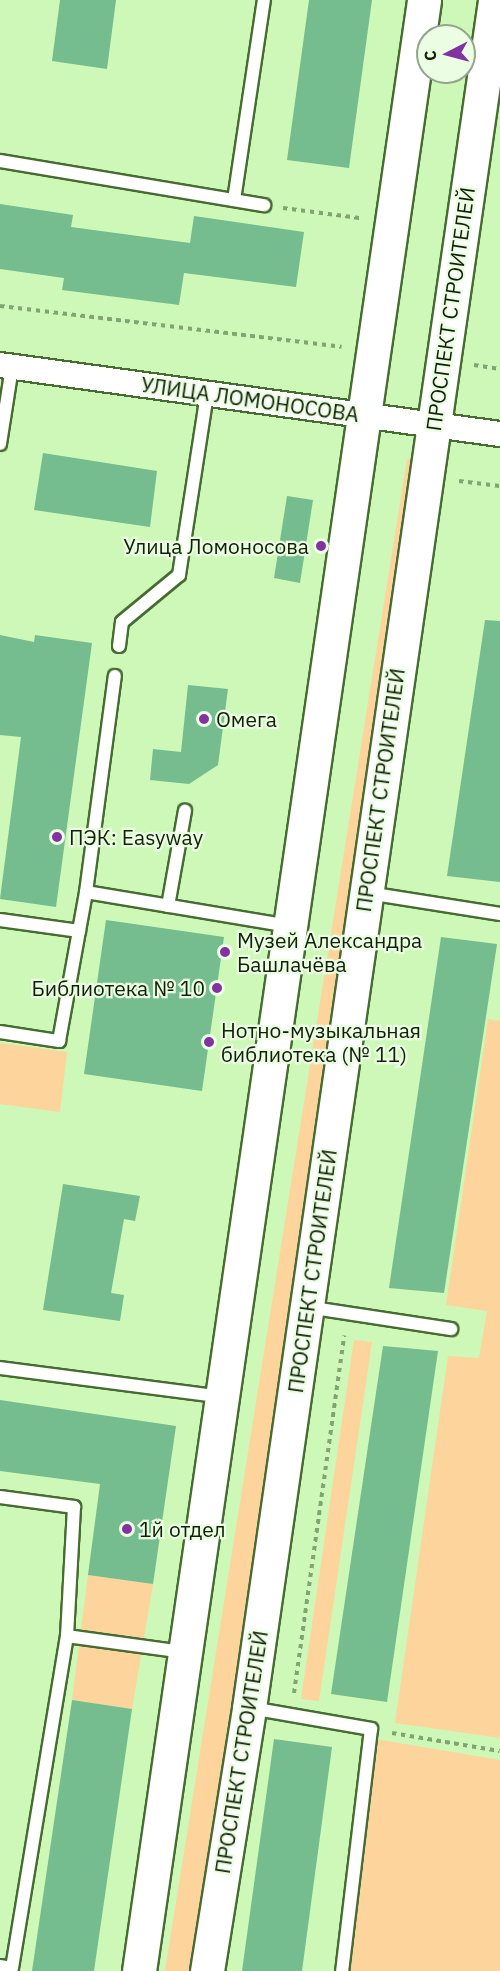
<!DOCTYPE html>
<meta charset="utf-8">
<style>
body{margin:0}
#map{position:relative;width:500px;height:1971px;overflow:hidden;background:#cdf8b8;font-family:"IBM Plex Sans",sans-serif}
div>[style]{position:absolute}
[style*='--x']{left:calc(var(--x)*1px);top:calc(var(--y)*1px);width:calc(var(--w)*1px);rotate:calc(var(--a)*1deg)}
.green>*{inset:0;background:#fdd49b}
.building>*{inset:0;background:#75bc8f}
.path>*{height:4px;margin-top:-2px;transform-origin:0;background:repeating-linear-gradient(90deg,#83a373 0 4.5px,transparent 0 9px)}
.roads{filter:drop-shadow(2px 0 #466c31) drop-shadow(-2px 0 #466c31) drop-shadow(0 2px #466c31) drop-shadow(0 -2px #466c31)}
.lane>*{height:12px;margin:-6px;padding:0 6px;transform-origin:6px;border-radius:6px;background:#fff}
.street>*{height:24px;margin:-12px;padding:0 12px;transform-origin:12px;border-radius:12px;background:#fff}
.secondary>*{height:33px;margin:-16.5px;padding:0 16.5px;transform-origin:16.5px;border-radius:16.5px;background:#fff}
.dots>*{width:16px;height:16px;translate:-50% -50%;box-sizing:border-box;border:3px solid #ebfde3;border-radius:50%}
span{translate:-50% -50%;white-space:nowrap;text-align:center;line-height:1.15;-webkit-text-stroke:4.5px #ebfde3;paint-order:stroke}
.street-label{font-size:21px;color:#102007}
.poi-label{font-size:21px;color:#102007}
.right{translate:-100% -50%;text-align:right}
.left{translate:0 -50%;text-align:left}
.north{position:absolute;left:416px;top:24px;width:60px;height:60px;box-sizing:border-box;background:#ebfde3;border:2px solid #93a58b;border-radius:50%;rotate:264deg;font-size:16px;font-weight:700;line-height:24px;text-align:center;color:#102007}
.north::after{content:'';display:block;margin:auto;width:21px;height:27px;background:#8432a1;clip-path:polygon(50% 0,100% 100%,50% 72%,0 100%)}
</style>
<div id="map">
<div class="green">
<div style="clip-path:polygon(407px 459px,422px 461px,197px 1971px,165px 1971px)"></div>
<div style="clip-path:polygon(488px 1019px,500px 1021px,500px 1738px,395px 1723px,448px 1356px,479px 1358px,487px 1311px,446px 1305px)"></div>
<div style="clip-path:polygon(0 1043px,67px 1052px,60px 1112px,0 1104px)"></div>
<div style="clip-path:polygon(354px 1340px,372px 1342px,319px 1701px,301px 1699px)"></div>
<div style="clip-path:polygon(88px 1575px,153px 1584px,132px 1709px,72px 1700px)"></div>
<div style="clip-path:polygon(375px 1739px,500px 1760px,500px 1971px,350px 1971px)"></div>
</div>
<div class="building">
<div style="clip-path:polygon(60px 0,116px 0,107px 69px,52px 61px)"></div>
<div style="clip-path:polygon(309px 0,372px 0,349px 168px,287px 160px)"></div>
<div style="clip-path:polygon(0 204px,73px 215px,71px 227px,190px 243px,194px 216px,304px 232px,296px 287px,184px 273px,179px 305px,62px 290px,64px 278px,0 269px)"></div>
<div style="clip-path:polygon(43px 453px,157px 471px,150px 527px,34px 510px)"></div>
<div style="clip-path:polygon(287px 496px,313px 500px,300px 583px,274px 578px)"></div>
<div style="clip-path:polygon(485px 620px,500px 621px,500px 882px,447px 876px)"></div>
<div style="clip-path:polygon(0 635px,34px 642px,35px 635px,92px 643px,56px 907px,0 899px,21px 737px,0 735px)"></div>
<div style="clip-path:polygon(188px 685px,228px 689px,218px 765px,189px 784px,150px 780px,153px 749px,181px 752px)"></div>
<div style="clip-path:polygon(106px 920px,224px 937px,202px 1091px,84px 1074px)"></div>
<div style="clip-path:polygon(441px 937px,497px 944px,444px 1293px,389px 1288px)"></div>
<div style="clip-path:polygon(63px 1184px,140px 1196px,135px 1221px,124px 1219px,111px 1293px,124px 1295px,120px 1321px,43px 1310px)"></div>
<div style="clip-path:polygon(383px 1346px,438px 1351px,387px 1702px,331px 1694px)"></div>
<div style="clip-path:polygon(0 1400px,176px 1426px,153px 1584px,88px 1575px,100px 1484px,0 1471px)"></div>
<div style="clip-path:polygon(72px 1700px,132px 1709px,94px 1971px,32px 1971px)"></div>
<div style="clip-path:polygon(274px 1739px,332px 1747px,302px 1971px,242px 1971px)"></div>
</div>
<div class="path">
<div style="--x:283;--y:208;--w:77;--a:7.5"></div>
<div style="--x:0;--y:306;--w:344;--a:6.8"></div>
<div style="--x:474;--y:365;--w:26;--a:9"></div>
<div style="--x:459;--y:481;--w:41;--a:7"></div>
<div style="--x:294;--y:1693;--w:361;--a:-82"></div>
<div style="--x:392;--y:1733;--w:109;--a:9.5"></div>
</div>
<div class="roads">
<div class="lane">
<div style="--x:0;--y:161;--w:268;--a:9.5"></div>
<div style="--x:234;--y:200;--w:202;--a:-81.5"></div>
<div style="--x:0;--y:444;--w:78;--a:-81.1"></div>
<div style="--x:119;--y:646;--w:24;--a:-83"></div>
<div style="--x:122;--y:622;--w:74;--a:-39.5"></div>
<div style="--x:179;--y:575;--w:183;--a:-81.2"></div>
<div style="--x:86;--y:892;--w:206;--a:9.5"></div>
<div style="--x:368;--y:893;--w:134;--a:9"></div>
<div style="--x:168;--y:906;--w:97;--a:-79.9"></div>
<div style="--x:0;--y:920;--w:80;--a:7.9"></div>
<div style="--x:0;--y:1032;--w:60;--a:8.7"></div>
<div style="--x:59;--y:1041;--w:151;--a:-79.7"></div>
<div style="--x:86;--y:892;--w:218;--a:-82.4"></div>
<div style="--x:307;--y:1307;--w:146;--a:8.7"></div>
<div style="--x:0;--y:1368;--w:224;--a:7.4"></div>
<div style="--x:0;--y:1497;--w:75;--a:7.7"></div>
<div style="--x:74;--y:1507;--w:129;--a:93.1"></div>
<div style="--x:251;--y:1708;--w:122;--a:9.9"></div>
<div style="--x:371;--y:1729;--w:244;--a:96.8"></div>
<div style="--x:0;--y:1966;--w:12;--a:9"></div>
<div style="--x:12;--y:1968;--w:337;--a:-80.6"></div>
<div style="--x:67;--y:1636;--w:118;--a:7.8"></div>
</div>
<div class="street">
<div style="--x:0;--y:365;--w:505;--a:7.86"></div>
</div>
<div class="secondary">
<div style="--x:139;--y:1971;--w:1991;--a:-81.77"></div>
<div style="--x:207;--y:1971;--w:266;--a:-80.9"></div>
<div style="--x:249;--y:1708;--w:1726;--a:-81.8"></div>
</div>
</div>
<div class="dots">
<div style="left:321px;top:546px;background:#8432a1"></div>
<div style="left:204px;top:719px;background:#8432a1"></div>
<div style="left:57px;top:837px;background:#8432a1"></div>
<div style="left:225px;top:952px;background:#8432a1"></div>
<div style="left:217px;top:988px;background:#8432a1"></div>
<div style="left:209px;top:1042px;background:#8432a1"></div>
<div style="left:127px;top:1529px;background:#8432a1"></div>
</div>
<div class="street-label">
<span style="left:450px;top:309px;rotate:-82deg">ПРОСПЕКТ СТРОИТЕЛЕЙ</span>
<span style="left:250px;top:399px;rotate:8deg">УЛИЦА ЛОМОНОСОВА</span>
<span style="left:380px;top:790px;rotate:-82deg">ПРОСПЕКТ СТРОИТЕЛЕЙ</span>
<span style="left:312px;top:1271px;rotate:-82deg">ПРОСПЕКТ СТРОИТЕЛЕЙ</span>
<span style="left:241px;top:1752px;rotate:-81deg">ПРОСПЕКТ СТРОИТЕЛЕЙ</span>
</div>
<div class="poi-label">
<span class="right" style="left:309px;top:546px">Улица Ломоносова</span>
<span class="left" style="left:216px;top:719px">Омега</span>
<span class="left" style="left:69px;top:837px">ПЭК: Easyway</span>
<span class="left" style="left:237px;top:952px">Музей Александра<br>Башлачёва</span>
<span class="right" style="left:205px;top:988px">Библиотека № 10</span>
<span class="left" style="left:221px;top:1042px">Нотно-музыкальная<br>библиотека (№ 11)</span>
<span class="left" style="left:139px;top:1529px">1й отдел</span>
</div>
<div class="north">С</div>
</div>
